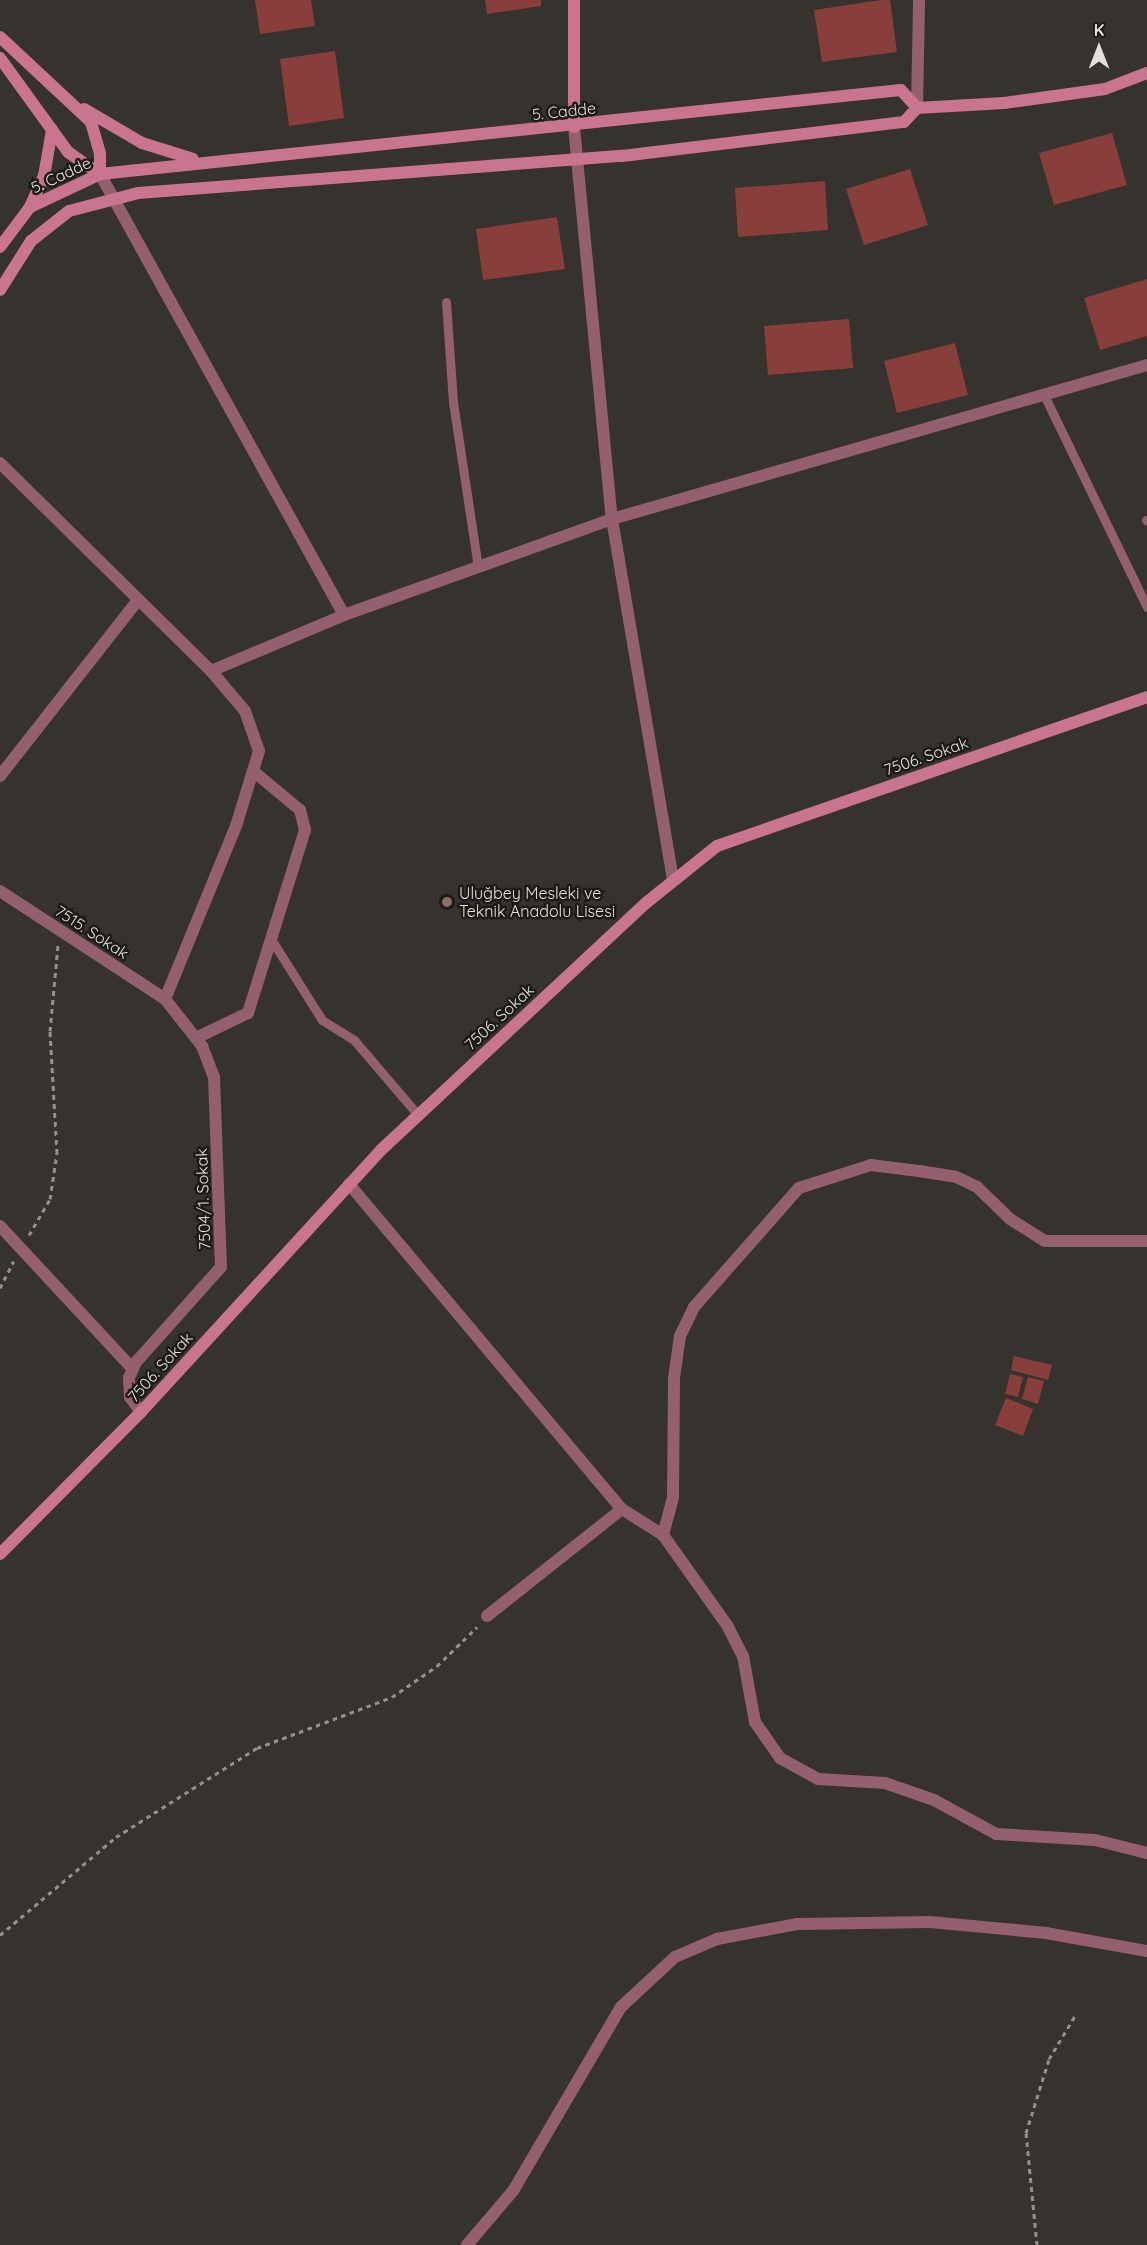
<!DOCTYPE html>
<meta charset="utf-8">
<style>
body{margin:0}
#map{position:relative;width:1147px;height:2245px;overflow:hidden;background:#36322d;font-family:Quicksand,sans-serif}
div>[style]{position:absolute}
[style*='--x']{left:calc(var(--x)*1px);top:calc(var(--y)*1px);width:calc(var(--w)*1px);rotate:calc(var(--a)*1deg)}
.building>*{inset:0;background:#883f3c}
.path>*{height:3px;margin-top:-1.5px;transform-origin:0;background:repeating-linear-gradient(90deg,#94918d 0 4.5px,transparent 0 9px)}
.lane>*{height:9px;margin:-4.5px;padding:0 4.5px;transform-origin:4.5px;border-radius:4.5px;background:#945f6e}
.street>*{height:12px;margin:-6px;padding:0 6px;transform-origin:6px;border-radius:6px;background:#945f6e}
.secondary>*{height:12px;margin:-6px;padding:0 6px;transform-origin:6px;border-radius:6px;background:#ca758f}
.dots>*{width:16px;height:16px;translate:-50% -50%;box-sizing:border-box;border:3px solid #1c1a18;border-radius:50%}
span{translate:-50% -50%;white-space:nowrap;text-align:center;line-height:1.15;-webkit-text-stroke:5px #1c1a18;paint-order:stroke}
.street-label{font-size:16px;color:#e3e0dd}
.poi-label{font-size:16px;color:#e3e0dd}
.left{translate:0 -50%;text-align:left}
.north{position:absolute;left:1069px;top:18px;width:60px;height:60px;-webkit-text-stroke:4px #1c1a18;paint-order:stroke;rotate:0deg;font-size:16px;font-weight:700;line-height:24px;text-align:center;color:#e3e0dd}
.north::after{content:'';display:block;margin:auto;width:21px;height:27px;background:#e3e0dd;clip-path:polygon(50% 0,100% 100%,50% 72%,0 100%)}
</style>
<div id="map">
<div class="building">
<div style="clip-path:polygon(255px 0,311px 0,315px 26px,260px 34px)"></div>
<div style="clip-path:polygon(485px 0,541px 0,541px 6px,487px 14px)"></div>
<div style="clip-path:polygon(881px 0,890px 0,897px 52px,822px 62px,814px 10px)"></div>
<div style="clip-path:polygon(335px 51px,344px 118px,289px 126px,280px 59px)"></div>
<div style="clip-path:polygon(1112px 133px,1127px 185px,1054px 205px,1039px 153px)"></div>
<div style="clip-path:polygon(910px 169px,928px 225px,864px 245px,846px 189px)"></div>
<div style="clip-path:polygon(825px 181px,828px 230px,738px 237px,735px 188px)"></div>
<div style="clip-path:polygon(557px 217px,565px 269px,483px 280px,476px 229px)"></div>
<div style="clip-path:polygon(1147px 279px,1147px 336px,1100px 350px,1084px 298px)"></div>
<div style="clip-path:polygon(849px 319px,853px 368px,768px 375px,764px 326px)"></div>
<div style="clip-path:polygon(955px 343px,968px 395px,897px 413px,884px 361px)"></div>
<div style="clip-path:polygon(1014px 1356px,1052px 1365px,1048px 1380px,1011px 1370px)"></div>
<div style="clip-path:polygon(1010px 1374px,1023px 1377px,1018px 1397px,1005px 1394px)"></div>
<div style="clip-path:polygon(1028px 1377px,1044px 1381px,1038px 1404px,1022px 1399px)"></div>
<div style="clip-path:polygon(1006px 1398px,1033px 1409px,1023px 1436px,995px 1425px)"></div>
</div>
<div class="path">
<div style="--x:29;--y:1235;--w:42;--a:-59.7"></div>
<div style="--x:50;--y:1199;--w:47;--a:-81.3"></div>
<div style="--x:57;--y:1153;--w:122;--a:-93.3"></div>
<div style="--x:50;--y:1031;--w:86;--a:-84.7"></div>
<div style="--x:0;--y:1288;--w:30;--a:-63"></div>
<div style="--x:0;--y:1935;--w:152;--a:-40.2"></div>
<div style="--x:116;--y:1837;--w:167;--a:-32.3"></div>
<div style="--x:257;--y:1748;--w:144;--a:-20.7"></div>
<div style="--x:392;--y:1697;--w:55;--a:-34.6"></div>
<div style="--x:437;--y:1666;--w:56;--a:-44.3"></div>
<div style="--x:1037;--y:2245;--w:113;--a:-95.6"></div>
<div style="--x:1026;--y:2133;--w:77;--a:-72.7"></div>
<div style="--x:1049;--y:2059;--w:52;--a:-59"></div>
</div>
<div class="lane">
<div style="--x:446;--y:302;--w:100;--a:86"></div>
<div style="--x:453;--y:402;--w:167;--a:81.4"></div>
<div style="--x:1044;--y:395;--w:236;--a:64.1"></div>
<div style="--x:1146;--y:520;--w:1;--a:45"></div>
<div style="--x:271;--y:939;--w:96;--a:57.8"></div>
<div style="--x:322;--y:1020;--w:38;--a:32"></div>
<div style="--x:354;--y:1040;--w:99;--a:49.5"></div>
</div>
<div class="street">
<div style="--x:917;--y:108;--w:108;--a:-88.9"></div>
<div style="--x:574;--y:127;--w:394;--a:84.5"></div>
<div style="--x:612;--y:519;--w:367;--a:80.4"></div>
<div style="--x:100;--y:174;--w:504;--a:61.04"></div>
<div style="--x:0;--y:463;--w:296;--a:44.6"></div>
<div style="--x:211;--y:671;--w:52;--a:49.6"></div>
<div style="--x:245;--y:711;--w:42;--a:70.7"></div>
<div style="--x:259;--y:751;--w:78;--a:107"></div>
<div style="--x:236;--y:826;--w:187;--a:112.3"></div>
<div style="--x:211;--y:671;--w:144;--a:-22.8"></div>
<div style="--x:344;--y:615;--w:285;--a:-19.7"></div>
<div style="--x:612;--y:519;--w:557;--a:-16.06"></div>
<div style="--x:0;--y:776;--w:224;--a:-51.9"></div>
<div style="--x:0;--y:891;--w:197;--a:33.2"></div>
<div style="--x:165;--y:999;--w:60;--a:51.8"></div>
<div style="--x:202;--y:1046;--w:33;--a:69"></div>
<div style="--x:214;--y:1077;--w:190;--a:87.9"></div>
<div style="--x:221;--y:1267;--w:127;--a:131.8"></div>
<div style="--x:136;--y:1362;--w:17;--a:114"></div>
<div style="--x:129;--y:1378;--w:19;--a:87"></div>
<div style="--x:130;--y:1397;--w:19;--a:54"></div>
<div style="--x:196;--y:1038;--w:58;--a:-25.7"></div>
<div style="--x:248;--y:1013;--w:192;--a:-72.7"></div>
<div style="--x:305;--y:830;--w:21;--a:-104"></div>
<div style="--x:300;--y:810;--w:61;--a:-140.3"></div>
<div style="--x:349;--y:1184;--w:424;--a:50"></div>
<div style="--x:622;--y:1509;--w:49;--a:32.4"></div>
<div style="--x:663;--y:1535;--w:110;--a:54.6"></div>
<div style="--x:727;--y:1625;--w:35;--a:63"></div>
<div style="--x:743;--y:1656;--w:67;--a:79.7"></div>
<div style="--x:755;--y:1722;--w:44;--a:55.2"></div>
<div style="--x:780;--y:1758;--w:43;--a:28.9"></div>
<div style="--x:818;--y:1779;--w:67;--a:3.4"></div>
<div style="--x:885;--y:1783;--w:52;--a:19.1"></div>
<div style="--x:934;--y:1800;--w:71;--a:28.7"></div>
<div style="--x:996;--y:1834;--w:99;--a:3.5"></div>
<div style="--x:1095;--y:1840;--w:54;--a:14"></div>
<div style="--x:0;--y:1226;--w:195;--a:47.1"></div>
<div style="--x:663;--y:1535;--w:39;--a:-75"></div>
<div style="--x:673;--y:1497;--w:119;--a:-89.5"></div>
<div style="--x:674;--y:1378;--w:42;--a:-81.9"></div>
<div style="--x:680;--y:1336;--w:32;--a:-64"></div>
<div style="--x:694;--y:1307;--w:159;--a:-48.6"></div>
<div style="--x:799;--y:1188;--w:76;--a:-17.7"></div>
<div style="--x:871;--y:1165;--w:48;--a:7.1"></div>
<div style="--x:919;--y:1171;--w:37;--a:9"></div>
<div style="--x:956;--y:1177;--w:23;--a:25"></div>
<div style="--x:977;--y:1187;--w:46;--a:44.1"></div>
<div style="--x:1010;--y:1219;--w:41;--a:32.2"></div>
<div style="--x:1045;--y:1241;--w:102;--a:0"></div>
<div style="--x:487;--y:1616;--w:172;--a:-38.4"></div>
<div style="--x:467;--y:2245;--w:71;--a:-49.6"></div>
<div style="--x:513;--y:2191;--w:213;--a:-59.6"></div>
<div style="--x:621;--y:2007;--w:74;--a:-42.8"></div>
<div style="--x:675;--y:1957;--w:46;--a:-23.2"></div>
<div style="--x:717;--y:1939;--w:81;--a:-10.6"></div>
<div style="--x:797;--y:1924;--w:133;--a:-0.9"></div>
<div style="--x:930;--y:1922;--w:117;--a:5.4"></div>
<div style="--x:1046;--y:1933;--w:103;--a:10.1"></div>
</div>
<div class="secondary">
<div style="--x:0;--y:37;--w:125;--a:43"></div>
<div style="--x:91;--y:122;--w:33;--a:74"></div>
<div style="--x:100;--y:154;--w:20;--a:90"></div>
<div style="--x:0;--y:58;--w:116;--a:54.1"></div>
<div style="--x:68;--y:152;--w:39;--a:35"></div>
<div style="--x:917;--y:108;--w:87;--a:-3.3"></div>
<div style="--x:1004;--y:103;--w:102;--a:-7.9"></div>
<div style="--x:1105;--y:89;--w:45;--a:-20.9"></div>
<div style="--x:84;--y:109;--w:67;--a:30.4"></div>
<div style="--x:142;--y:143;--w:53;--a:17.4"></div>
<div style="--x:574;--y:127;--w:127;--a:-90"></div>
<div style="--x:30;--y:207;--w:34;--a:-66"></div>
<div style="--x:44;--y:176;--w:47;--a:-80.1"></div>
<div style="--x:0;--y:247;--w:50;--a:-53.1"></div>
<div style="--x:30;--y:207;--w:77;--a:-25.2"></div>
<div style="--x:100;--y:174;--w:805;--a:-5.99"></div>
<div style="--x:901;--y:90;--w:24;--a:48"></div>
<div style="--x:0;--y:290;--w:58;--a:-57.7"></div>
<div style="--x:31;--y:241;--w:48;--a:-38.3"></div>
<div style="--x:69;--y:211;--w:71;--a:-14.6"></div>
<div style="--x:138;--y:193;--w:485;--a:-4.4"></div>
<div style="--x:622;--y:156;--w:284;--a:-6.9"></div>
<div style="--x:904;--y:122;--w:19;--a:-47"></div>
<div style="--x:0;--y:1554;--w:200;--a:-45.2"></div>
<div style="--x:141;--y:1412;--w:355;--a:-47.5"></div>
<div style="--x:381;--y:1150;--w:362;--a:-43"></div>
<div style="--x:646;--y:903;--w:91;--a:-38.8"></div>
<div style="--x:717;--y:846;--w:455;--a:-19.1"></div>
</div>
<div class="dots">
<div style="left:447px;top:902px;background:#8d6e63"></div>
</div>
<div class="street-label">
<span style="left:564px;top:111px;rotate:-6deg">5. Cadde</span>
<span style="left:61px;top:175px;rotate:-25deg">5. Cadde</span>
<span style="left:926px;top:756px;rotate:-19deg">7506. Sokak</span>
<span style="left:92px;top:932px;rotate:33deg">7515. Sokak</span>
<span style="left:499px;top:1017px;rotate:-43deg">7506. Sokak</span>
<span style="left:203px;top:1199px;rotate:-92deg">7504/1. Sokak</span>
<span style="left:160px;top:1367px;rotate:-48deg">7506. Sokak</span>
</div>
<div class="poi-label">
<span class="left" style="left:459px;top:902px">Uluğbey Mesleki ve<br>Teknik Anadolu Lisesi</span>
</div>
<div class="north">K</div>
</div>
